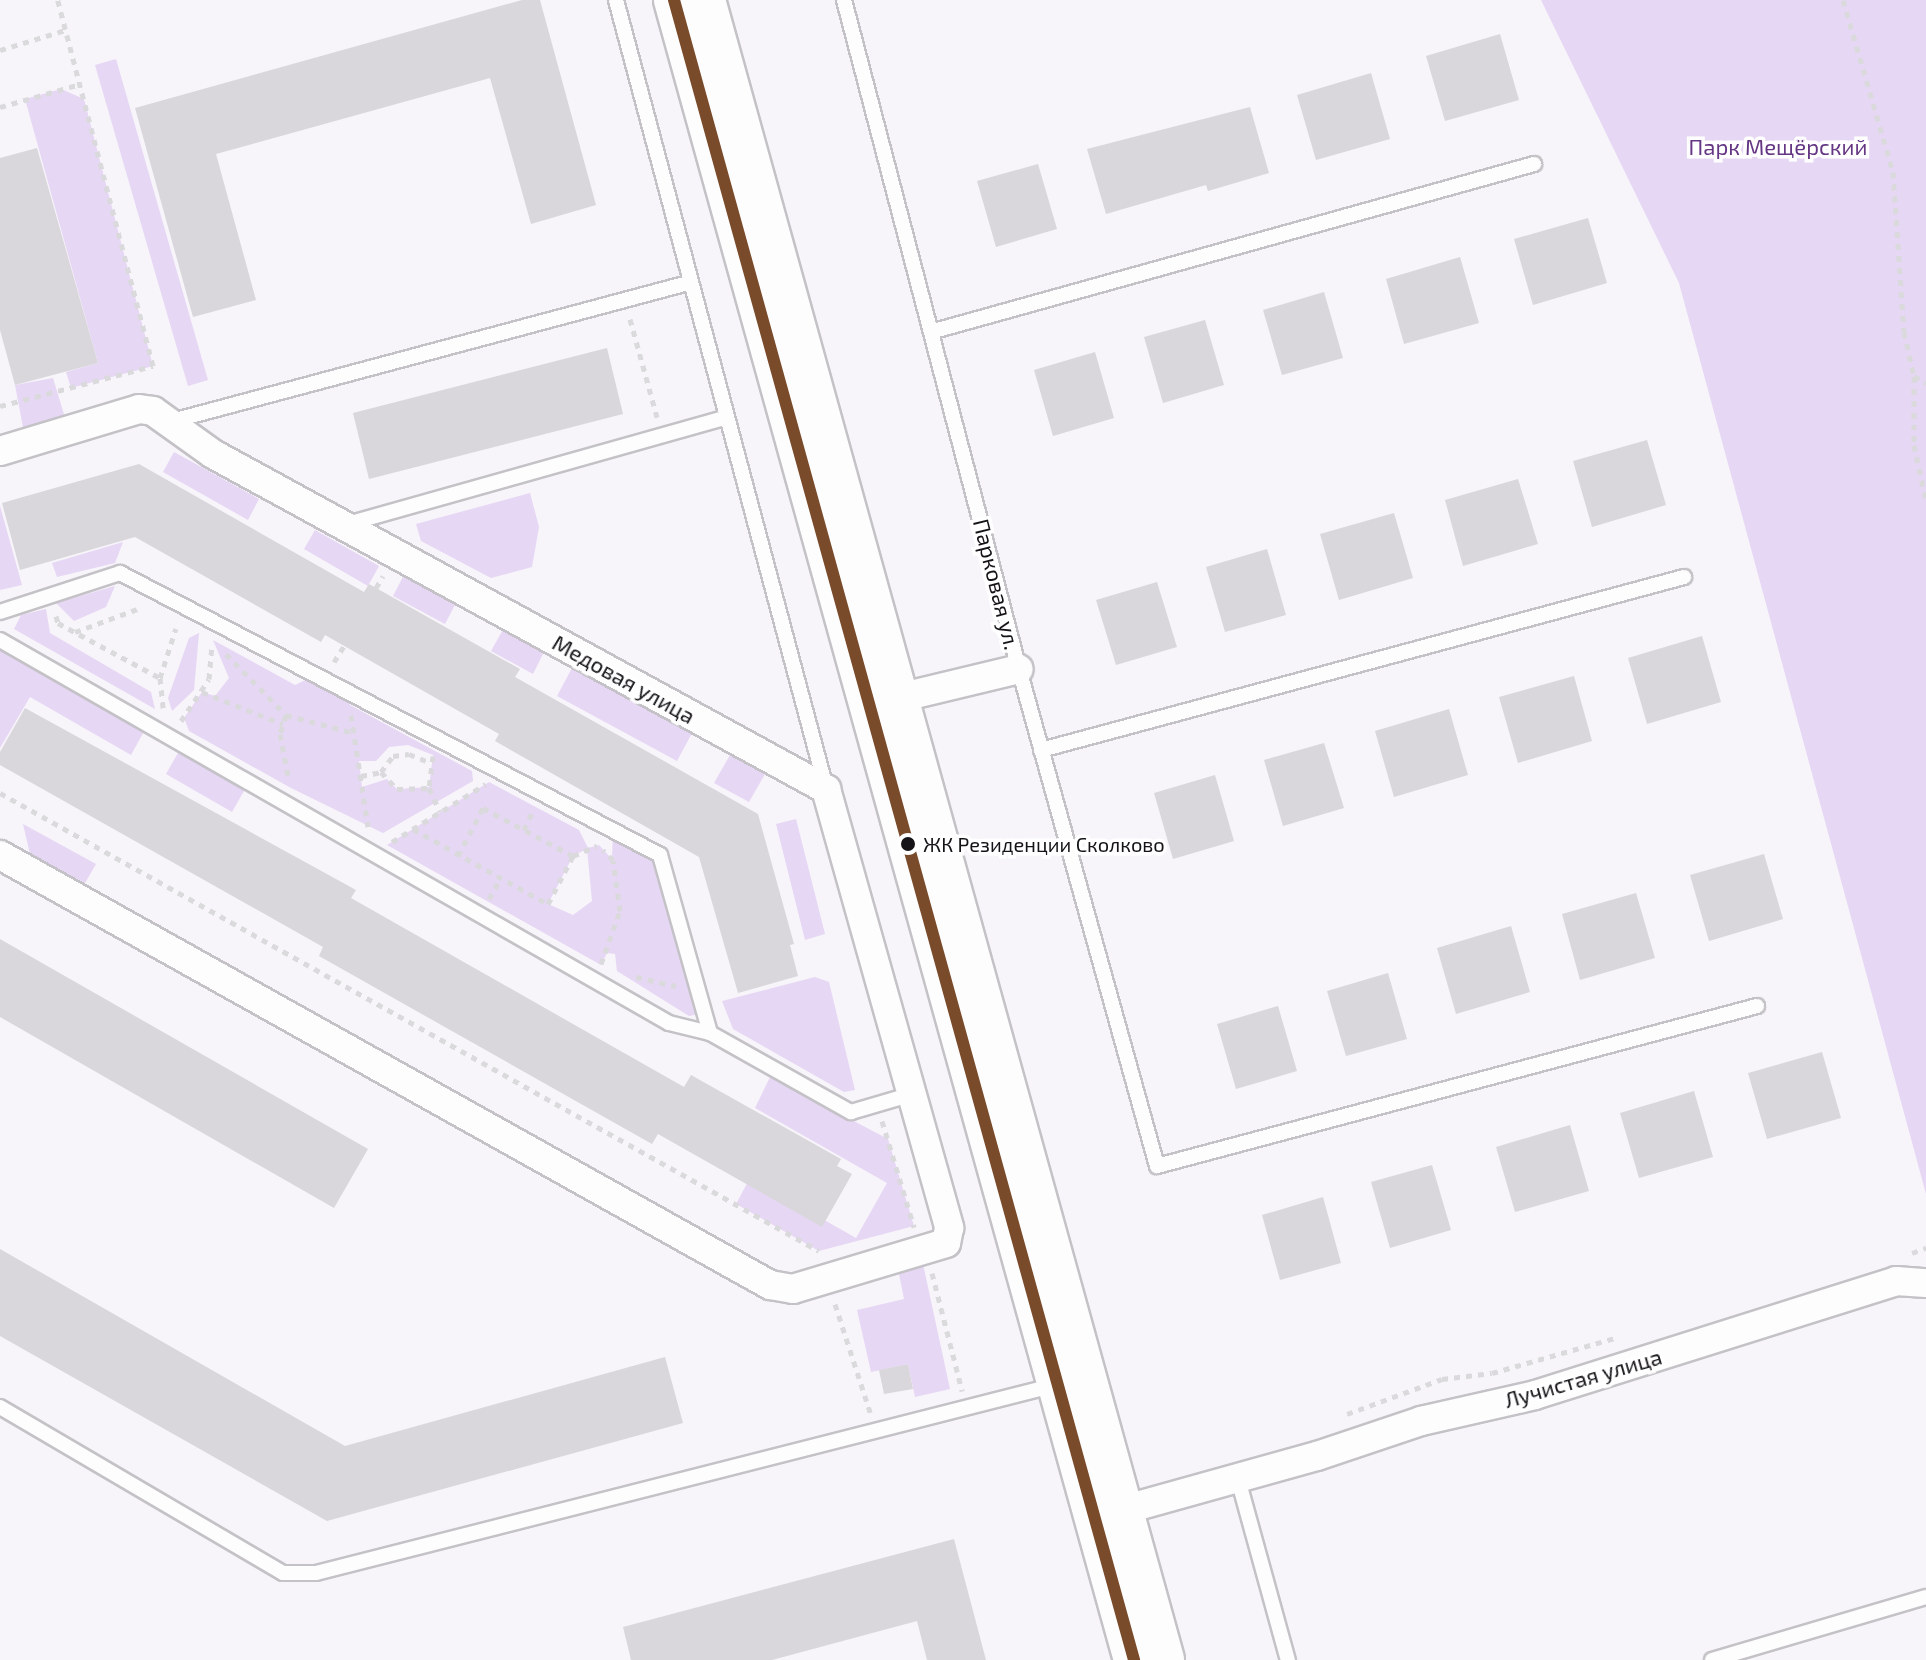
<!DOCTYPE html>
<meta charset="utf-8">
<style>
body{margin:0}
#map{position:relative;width:1926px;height:1660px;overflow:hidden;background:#f7f4fa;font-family:"Exo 2",sans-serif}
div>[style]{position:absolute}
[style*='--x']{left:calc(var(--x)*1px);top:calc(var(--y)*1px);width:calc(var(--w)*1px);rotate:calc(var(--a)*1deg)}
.green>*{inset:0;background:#e6d7f4}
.building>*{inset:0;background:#d9d7db}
.path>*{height:5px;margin-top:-2.5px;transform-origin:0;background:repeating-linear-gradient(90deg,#dad9db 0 6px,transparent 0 12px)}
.roads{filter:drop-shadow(2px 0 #c4c2c6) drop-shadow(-2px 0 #c4c2c6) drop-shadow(0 2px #c4c2c6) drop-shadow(0 -2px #c4c2c6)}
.lane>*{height:14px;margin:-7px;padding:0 7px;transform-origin:7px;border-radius:7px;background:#fefdfe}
.street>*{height:28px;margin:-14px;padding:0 14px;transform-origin:14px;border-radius:14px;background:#fefdfe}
.secondary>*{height:40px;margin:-20px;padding:0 20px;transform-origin:20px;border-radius:20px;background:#fefdfe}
.bus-1>*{height:12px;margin:-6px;padding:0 6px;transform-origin:6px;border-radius:6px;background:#7a4b2a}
.dots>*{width:22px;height:22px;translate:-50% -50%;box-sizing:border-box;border:4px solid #fff;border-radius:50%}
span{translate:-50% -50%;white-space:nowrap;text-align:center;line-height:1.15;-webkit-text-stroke:7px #fff;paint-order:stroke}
.bus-label{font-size:20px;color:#151317}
.left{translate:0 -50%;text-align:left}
.park-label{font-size:22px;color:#643683}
.street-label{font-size:22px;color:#151317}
</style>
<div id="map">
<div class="green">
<div style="clip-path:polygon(1541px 0,1926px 0,1926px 1194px,1679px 283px)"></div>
<div style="clip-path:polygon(116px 59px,208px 380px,188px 386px,95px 65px)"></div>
<div style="clip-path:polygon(61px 89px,84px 99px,153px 366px,71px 388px,66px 372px,98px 363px,25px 99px)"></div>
<div style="clip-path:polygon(53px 378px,69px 431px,26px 443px,15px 385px)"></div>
<div style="clip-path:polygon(174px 452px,259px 499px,248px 520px,163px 472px)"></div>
<div style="clip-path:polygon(530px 493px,539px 527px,532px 567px,491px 578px,421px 541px,416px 524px)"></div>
<div style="clip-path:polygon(0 506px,22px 585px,0 590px)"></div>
<div style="clip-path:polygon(315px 530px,379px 566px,368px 586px,304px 549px)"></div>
<div style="clip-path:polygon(123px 542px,115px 563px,57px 577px,52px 563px)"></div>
<div style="clip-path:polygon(405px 573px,457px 601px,445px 624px,393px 596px)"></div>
<div style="clip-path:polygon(115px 586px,106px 607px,74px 621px,56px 603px)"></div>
<div style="clip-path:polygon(46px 609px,50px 633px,151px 692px,155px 709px,14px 629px,21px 615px)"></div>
<div style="clip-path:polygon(504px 628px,545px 650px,533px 674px,491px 651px)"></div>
<div style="clip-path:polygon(199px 633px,194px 690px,172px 711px,168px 698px,189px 638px)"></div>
<div style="clip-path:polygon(evenodd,213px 640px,295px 685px,316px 675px,348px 692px,350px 705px,472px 771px,473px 781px,383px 833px,291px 788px,189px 731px,184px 718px,202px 692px,215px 696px,229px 678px,213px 640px,408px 745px,433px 755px,429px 787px,397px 789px,387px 779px,362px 787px,359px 761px,376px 761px,389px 747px,408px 745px)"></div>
<div style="clip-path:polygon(0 646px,147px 726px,131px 755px,30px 697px,0 748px)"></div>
<div style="clip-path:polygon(572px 668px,692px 733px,677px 761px,557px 696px)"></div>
<div style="clip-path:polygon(182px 746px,248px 784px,232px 812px,166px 774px)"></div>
<div style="clip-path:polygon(730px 755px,765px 774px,749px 802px,714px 783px)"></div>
<div style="clip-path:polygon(evenodd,489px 782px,579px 830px,588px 848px,599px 845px,612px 859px,613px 830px,660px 855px,704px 1013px,689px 1016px,617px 971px,615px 954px,607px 953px,601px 965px,387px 845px,489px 782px,587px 849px,592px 901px,573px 915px,548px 904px,573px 856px,587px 849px)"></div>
<div style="clip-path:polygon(796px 819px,825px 934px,805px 940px,776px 824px)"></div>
<div style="clip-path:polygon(23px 824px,96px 864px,85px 883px,30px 854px)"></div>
<div style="clip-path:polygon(815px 977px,829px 982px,855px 1090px,844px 1092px,733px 1029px,722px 1001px)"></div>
<div style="clip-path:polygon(770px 1077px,888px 1139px,914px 1226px,819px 1251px,736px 1204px,750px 1178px,856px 1238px,887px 1183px,755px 1108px)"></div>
<div style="clip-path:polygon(923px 1264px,950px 1389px,915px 1397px,908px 1364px,871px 1372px,857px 1310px,904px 1299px,898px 1269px)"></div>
</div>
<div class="building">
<div style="clip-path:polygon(522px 0,540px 0,596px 205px,531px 224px,490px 78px,216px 154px,256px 300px,193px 317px,135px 108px)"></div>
<div style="clip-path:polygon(1500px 34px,1519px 100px,1445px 121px,1426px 56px)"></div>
<div style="clip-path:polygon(1371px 73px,1390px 139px,1316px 160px,1297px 95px)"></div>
<div style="clip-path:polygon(1250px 107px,1269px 173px,1208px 191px,1206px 185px,1106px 214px,1087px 149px)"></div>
<div style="clip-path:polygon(37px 148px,98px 363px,15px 385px,0 330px,0 158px)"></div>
<div style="clip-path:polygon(1038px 164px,1057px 229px,996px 247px,977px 181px)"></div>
<div style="clip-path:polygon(1588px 218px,1607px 283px,1533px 305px,1514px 239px)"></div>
<div style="clip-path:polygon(1460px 257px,1479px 323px,1404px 344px,1386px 279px)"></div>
<div style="clip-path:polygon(1324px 292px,1343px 358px,1282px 375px,1263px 310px)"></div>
<div style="clip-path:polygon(1205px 320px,1224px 385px,1163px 403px,1144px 337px)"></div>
<div style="clip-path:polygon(607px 348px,623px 414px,369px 479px,353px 413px)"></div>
<div style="clip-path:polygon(1095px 352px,1114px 418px,1053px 436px,1034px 370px)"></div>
<div style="clip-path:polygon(1647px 440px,1666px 505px,1592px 527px,1573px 461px)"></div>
<div style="clip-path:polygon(139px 464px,364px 592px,369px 584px,447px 628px,520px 669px,515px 677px,758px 814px,794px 944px,790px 945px,798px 976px,738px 993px,699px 857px,495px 741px,499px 734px,325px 635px,321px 642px,135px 537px,20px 570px,2px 503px)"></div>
<div style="clip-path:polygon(1518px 479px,1538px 544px,1463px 566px,1445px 500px)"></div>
<div style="clip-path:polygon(1394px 513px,1413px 578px,1339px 600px,1320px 534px)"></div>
<div style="clip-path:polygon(1267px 549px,1286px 615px,1225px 632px,1206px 567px)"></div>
<div style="clip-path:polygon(1157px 582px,1177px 647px,1116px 665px,1096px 600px)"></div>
<div style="clip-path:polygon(1702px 636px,1721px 702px,1647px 724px,1628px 658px)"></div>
<div style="clip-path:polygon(1574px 676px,1592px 741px,1518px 763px,1499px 697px)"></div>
<div style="clip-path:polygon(25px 708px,356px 890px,351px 898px,684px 1087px,691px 1075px,841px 1159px,837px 1166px,852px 1174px,822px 1227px,658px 1134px,652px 1144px,319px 956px,323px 947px,0 765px,0 752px)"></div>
<div style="clip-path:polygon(1449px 709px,1468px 775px,1394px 797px,1375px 731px)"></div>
<div style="clip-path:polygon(1324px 743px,1344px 808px,1283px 826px,1264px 760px)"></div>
<div style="clip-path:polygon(1215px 775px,1234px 841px,1173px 859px,1154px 793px)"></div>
<div style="clip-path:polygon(1764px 854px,1783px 919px,1709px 941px,1690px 875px)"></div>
<div style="clip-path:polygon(1636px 893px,1655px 958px,1580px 980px,1562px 914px)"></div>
<div style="clip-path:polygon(1511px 926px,1530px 992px,1456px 1014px,1437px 948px)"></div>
<div style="clip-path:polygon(0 939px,368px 1149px,334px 1208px,0 1017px)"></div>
<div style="clip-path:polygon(1388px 973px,1407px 1039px,1346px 1056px,1327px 991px)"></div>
<div style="clip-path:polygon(1278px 1006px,1297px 1071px,1236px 1089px,1217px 1024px)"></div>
<div style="clip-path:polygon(1822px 1052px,1841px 1118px,1767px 1139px,1748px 1073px)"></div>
<div style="clip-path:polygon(1694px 1091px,1713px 1157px,1639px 1178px,1620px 1113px)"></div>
<div style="clip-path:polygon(1570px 1125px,1589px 1191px,1515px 1212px,1496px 1147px)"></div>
<div style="clip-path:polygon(1432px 1165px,1451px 1230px,1390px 1248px,1371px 1182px)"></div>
<div style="clip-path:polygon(1323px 1197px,1341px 1263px,1280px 1280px,1262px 1215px)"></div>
<div style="clip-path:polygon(0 1249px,345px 1446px,665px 1357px,683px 1423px,327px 1521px,0 1336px)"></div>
<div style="clip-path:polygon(908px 1364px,913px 1389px,884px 1394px,879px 1370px)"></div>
<div style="clip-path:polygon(954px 1539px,986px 1660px,927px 1660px,917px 1621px,772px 1660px,631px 1660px,623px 1627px)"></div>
</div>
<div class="path">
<div style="--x:1843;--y:0;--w:179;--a:73.8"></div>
<div style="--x:1893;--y:172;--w:160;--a:86.1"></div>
<div style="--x:1904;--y:332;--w:45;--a:77.2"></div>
<div style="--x:1914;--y:376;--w:14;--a:30"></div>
<div style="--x:0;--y:50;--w:69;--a:-16.9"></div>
<div style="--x:0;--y:107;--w:83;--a:-16"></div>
<div style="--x:630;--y:319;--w:102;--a:74.6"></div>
<div style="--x:1914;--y:376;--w:69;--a:90"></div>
<div style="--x:1914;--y:445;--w:57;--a:77.9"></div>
<div style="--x:0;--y:406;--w:158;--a:-14.7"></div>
<div style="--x:153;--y:366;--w:378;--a:-104.6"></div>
<div style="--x:376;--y:588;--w:14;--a:-60"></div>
<div style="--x:56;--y:616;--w:7;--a:74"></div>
<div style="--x:58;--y:623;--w:116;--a:28.3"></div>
<div style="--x:160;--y:678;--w:31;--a:84"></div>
<div style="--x:75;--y:632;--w:69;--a:-20.3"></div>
<div style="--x:226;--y:654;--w:86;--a:45.5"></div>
<div style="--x:286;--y:715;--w:20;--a:108"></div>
<div style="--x:280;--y:734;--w:48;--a:79.2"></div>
<div style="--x:334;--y:662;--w:19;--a:-58"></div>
<div style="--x:160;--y:678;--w:52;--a:-72.3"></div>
<div style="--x:202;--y:692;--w:87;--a:21.6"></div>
<div style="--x:286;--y:715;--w:70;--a:14.8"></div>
<div style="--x:351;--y:715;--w:113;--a:81.4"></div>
<div style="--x:181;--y:721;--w:50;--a:-56.3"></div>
<div style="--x:209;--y:679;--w:35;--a:-85"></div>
<div style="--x:433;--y:756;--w:32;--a:97"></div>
<div style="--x:429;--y:788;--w:26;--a:65"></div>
<div style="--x:381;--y:772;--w:20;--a:-53"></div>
<div style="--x:393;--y:756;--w:16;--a:-7"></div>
<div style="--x:409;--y:754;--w:22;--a:22"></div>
<div style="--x:361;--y:776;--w:20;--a:-11"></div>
<div style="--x:381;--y:772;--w:23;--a:47"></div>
<div style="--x:397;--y:789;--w:32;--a:-2"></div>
<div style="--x:0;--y:793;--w:938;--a:29.21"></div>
<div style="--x:413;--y:829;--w:154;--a:29.1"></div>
<div style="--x:548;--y:904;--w:54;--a:-62.5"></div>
<div style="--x:573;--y:856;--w:26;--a:-23"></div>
<div style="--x:524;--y:830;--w:23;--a:-65"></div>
<div style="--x:392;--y:842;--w:110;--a:-31.7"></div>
<div style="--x:458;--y:856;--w:54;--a:-62.5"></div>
<div style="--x:483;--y:808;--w:102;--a:28.1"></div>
<div style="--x:489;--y:899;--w:23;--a:-61"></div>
<div style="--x:601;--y:964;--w:56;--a:-70.3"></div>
<div style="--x:620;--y:911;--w:51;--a:-97.8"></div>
<div style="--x:613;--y:860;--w:14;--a:-135"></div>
<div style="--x:636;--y:977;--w:41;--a:12.7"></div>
<div style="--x:882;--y:1121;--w:111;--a:73.2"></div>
<div style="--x:1912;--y:1253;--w:15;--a:-20"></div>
<div style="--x:932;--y:1273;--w:122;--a:75.7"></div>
<div style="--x:835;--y:1304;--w:114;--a:72"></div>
<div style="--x:1347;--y:1414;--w:101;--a:-20.2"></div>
<div style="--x:1442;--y:1379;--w:50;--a:-6.8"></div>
<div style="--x:1492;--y:1373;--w:131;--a:-15.9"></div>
</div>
<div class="roads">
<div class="lane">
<div style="--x:616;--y:0;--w:816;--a:75.08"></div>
<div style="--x:844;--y:0;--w:692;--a:75.34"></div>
<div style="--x:1019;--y:669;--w:516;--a:74.48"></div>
<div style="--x:1157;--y:1166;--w:621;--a:-14.93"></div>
<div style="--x:934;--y:331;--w:623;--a:-15.55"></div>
<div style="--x:172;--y:421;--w:534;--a:-14.97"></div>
<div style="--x:347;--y:524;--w:392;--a:-15.7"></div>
<div style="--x:0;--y:612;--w:126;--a:-18"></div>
<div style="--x:120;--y:573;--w:609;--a:27.57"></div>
<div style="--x:660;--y:855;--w:185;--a:74.3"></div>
<div style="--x:710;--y:1033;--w:162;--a:29.3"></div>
<div style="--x:851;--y:1112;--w:64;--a:-16.4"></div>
<div style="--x:0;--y:640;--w:771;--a:29.79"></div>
<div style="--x:669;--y:1023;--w:42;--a:13.7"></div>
<div style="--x:1041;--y:750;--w:666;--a:-15.06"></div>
<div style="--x:0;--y:1407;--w:328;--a:30.4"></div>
<div style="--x:283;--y:1573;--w:33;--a:0"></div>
<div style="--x:316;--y:1573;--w:763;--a:-14.27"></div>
<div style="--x:1238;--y:1479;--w:188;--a:74.6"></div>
<div style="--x:1712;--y:1660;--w:223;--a:-16.4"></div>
</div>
<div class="street">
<div style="--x:0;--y:451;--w:145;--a:-16.8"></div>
<div style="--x:139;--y:409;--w:14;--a:8"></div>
<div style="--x:153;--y:411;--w:74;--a:35.6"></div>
<div style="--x:213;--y:454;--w:699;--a:28.66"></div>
<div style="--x:826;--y:789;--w:456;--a:74.3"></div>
<div style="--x:949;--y:1228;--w:15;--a:101"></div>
<div style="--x:946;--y:1243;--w:160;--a:163.3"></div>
<div style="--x:793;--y:1289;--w:23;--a:-170"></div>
<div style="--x:770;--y:1285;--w:882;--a:-150.82"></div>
<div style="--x:898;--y:698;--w:124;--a:-13.5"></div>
<div style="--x:1123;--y:1510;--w:201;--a:-15.6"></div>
<div style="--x:1317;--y:1456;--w:110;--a:-18.6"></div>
<div style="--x:1421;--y:1421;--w:117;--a:-12.8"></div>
<div style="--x:1535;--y:1395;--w:379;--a:-17.5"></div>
<div style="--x:1896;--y:1281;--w:30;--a:4"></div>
</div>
<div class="secondary">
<div style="--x:674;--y:0;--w:1723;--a:74.51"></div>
<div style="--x:705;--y:0;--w:1722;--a:74.54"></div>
</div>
</div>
<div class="bus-1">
<div style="--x:674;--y:0;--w:1723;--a:74.51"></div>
</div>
<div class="dots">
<div style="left:908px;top:844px;background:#151317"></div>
</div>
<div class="bus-label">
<span class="left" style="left:923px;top:844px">ЖК Резиденции Сколково</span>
</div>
<div class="park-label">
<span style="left:1778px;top:147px">Парк Мещёрский</span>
</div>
<div class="street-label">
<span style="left:997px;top:584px;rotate:76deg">Парковая ул.</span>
<span style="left:624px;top:679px;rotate:29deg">Медовая улица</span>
<span style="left:1583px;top:1378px;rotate:-16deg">Лучистая улица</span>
</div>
</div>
